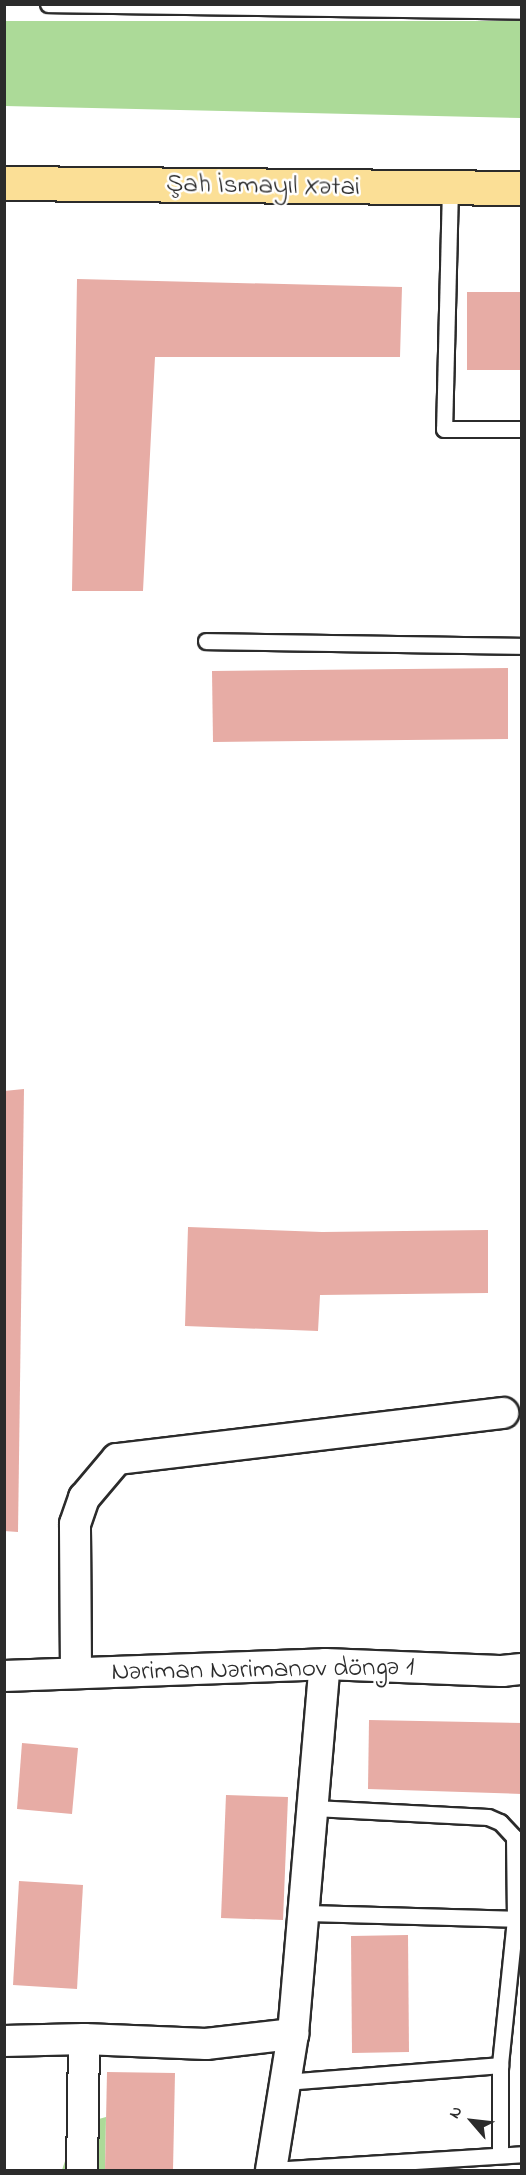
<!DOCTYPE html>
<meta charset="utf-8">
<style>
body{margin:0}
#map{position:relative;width:526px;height:2175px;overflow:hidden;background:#fff;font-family:"Indie Flower",sans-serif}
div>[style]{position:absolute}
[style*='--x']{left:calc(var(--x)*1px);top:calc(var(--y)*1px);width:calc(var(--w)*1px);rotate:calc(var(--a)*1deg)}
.green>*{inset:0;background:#acda98}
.building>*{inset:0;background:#e7aca5}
.roads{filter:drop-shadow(2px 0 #2b2b2b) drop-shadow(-2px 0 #2b2b2b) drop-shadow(0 2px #2b2b2b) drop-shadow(0 -2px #2b2b2b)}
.service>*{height:15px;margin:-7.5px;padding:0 7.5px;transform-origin:7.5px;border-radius:7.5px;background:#fff}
.minor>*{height:30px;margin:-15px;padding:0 15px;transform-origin:15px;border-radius:15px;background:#fff}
.primary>*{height:33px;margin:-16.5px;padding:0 16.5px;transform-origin:16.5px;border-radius:16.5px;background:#fbdf96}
span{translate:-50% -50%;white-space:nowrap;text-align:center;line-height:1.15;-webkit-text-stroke:5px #fff;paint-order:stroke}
.street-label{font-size:27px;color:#2b2b2b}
.frame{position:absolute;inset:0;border:6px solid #2b2b2b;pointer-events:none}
.north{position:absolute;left:442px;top:2091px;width:60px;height:60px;-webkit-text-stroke:4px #fff;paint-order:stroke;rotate:298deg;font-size:16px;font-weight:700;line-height:24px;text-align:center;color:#2b2b2b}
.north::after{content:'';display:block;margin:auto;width:21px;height:27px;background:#2b2b2b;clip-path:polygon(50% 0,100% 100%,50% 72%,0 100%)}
</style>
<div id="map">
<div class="green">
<div style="clip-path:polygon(5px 21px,521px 21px,521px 118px,5px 106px)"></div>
<div style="clip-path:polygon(106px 2117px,105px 2170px,62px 2170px,77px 2125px)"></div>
</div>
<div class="building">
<div style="clip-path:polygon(77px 279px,402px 287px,400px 357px,155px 357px,143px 591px,72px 591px)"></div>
<div style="clip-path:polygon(467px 292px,522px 292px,522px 370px,467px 370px)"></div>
<div style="clip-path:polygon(508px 668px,508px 739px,213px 742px,212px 671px)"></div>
<div style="clip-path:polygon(24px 1089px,18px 1532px,4px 1531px,4px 1091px)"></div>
<div style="clip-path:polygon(188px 1227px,322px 1232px,488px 1230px,488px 1293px,320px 1295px,318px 1331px,185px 1326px)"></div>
<div style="clip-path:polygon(369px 1720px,522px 1723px,522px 1794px,368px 1789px)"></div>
<div style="clip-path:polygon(22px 1743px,78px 1748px,72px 1814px,17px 1809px)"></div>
<div style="clip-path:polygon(226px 1795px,288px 1797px,283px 1920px,221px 1918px)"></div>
<div style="clip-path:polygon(19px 1881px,83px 1885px,77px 1989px,13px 1985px)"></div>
<div style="clip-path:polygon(408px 1935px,409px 2052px,352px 2053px,351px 1936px)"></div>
<div style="clip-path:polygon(107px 2072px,175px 2073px,173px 2170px,105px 2170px)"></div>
</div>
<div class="roads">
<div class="service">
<div style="--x:48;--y:4;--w:474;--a:0.8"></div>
<div style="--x:450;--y:187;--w:242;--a:91.4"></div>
<div style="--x:444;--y:429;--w:78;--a:0"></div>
<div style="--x:206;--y:641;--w:316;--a:0.9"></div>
<div style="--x:314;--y:1808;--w:174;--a:3"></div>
<div style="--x:488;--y:1817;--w:13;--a:23"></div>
<div style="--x:500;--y:1822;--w:21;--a:47"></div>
<div style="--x:514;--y:1837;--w:82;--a:89.3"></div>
<div style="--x:515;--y:1919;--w:147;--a:95.9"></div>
<div style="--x:500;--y:2065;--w:89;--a:90"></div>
<div style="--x:306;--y:1913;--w:209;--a:1.6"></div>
<div style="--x:286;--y:2082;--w:215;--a:-4.5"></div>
<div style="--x:271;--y:2170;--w:252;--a:-3.6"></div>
</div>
<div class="minor">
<div style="--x:76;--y:1672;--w:148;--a:-90.4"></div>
<div style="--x:75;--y:1524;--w:28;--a:-71"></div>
<div style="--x:84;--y:1498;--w:51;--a:-49.8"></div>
<div style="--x:117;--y:1459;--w:389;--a:-6.8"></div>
<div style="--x:4;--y:1676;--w:321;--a:-2.1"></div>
<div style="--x:325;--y:1664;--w:177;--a:2.3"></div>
<div style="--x:502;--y:1671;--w:20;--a:-6"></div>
<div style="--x:4;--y:2041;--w:80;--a:-1.4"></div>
<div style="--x:84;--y:2039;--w:122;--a:2.3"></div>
<div style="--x:206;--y:2044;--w:88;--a:-6.6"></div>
<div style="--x:82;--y:2170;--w:131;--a:-89.1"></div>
<div style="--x:271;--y:2170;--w:138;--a:-80.8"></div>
<div style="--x:293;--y:2034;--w:371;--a:-85.1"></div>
</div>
<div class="primary">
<div style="--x:4;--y:183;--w:518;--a:0.55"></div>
</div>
</div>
<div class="street-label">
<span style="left:263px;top:186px;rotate:1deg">Şah İsmayıl Xətai</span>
<span style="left:263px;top:1670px;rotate:-1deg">Nəriman Nərimanov döngə 1</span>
</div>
<div class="frame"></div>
<div class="north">N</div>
</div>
